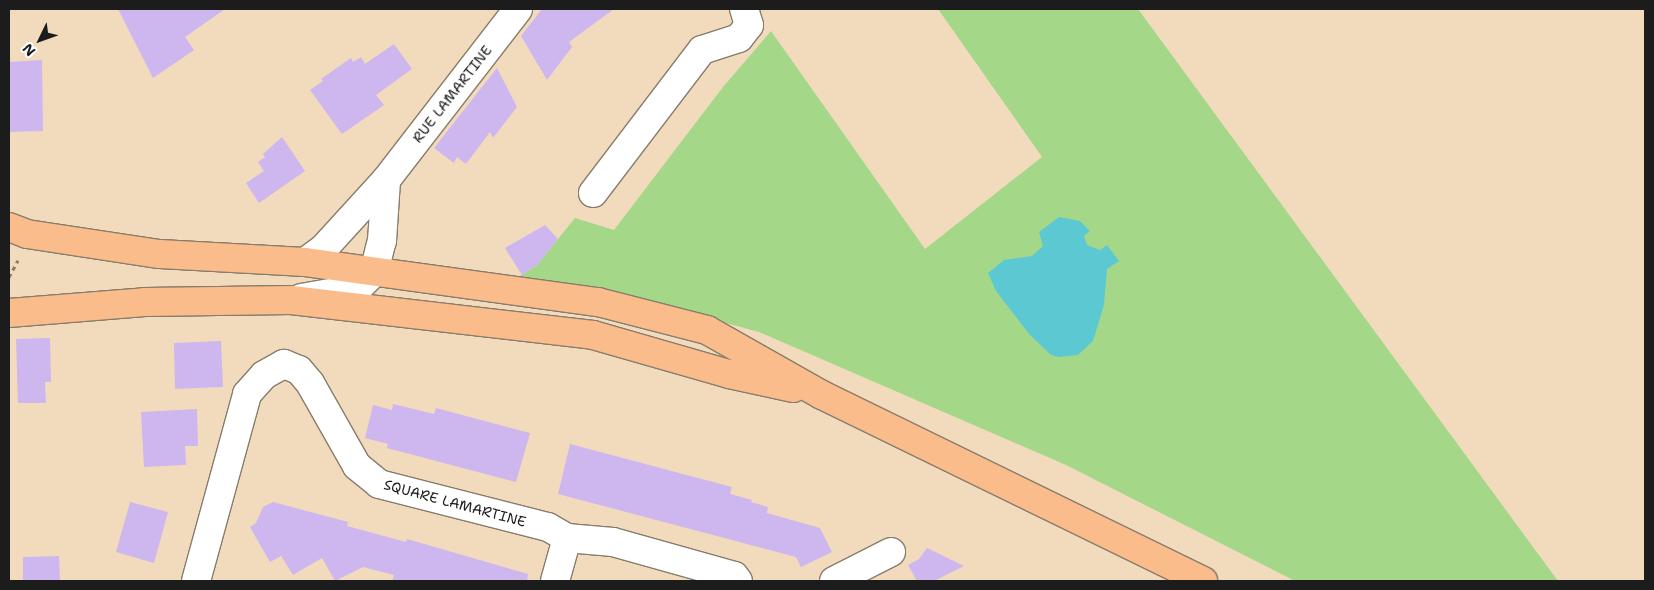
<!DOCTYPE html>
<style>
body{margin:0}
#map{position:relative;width:1654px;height:590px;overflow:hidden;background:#f2dbbc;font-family:"Shantell Sans",sans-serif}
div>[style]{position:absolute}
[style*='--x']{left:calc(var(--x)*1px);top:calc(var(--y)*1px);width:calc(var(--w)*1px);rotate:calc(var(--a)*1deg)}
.green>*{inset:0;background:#a4d888}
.water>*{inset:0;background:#5cc9d2}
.building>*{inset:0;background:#ceb6ef}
.path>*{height:3px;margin-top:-1.5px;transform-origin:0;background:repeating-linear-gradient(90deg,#877c6c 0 4px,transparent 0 8px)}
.roads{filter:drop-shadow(1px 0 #877c6c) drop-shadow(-1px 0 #877c6c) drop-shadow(0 1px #877c6c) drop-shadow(0 -1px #877c6c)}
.minor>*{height:28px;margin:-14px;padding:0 14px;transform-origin:14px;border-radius:14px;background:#fff}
.major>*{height:28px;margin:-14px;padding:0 14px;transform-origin:14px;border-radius:14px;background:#fabc8b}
span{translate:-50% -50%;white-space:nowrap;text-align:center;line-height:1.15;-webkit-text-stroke:4px #fff;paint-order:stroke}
.street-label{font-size:14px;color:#1c1c1c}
.frame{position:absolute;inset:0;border:10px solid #1c1c1c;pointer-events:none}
.north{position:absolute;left:15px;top:15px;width:50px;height:50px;-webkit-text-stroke:4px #fff;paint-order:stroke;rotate:228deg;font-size:14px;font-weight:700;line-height:20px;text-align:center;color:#1c1c1c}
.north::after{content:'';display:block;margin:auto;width:18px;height:22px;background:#1c1c1c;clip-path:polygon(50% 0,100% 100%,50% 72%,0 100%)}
</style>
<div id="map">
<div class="green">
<div style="clip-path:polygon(938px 9px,1138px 9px,1558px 581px,1295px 581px,1066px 465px,759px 332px,605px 290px,517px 278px,537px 265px,575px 218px,614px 230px,723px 87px,771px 31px,925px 249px,1042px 157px)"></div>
</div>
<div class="water">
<div style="clip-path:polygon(1059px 217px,1080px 221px,1090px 231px,1084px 236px,1087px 245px,1100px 250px,1107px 245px,1119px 261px,1107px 269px,1104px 305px,1093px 341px,1078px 355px,1059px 357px,1051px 355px,1029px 334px,996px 291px,988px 273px,1004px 260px,1032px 256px,1043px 246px,1039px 232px)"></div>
</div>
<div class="building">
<div style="clip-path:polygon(118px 9px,225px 9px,185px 37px,194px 50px,153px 78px)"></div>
<div style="clip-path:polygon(542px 9px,614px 9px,569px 42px,572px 47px,547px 80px,521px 36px)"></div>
<div style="clip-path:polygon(394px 44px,412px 69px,376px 95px,384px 105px,342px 134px,310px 90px,323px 81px,321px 79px,351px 58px,353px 62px,361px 57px,365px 64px)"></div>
<div style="clip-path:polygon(42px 60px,43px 131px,9px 132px,9px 62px)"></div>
<div style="clip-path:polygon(497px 68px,517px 107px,493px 138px,490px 132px,466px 164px,457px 157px,454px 163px,434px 148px)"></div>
<div style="clip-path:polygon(282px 137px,305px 171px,259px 203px,246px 183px,264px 171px,258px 162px,265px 157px,263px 154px)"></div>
<div style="clip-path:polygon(545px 225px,558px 239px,537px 265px,522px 275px,505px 248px)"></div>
<div style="clip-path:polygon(50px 338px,51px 382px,45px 382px,46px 403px,18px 403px,16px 339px)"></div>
<div style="clip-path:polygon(221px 341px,223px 387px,175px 389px,174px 343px)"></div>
<div style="clip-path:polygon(393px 404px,434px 414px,436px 408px,530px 433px,516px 482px,387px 448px,388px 444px,365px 438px,373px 405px,392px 410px)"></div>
<div style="clip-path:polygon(197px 409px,198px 446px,185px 446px,186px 465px,144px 467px,141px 412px)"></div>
<div style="clip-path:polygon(570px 444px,732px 487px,730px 494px,752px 500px,751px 502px,768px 507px,767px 513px,820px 528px,832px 552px,801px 567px,796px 557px,558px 494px)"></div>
<div style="clip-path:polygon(130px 502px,168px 512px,154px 563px,116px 552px)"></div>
<div style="clip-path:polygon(273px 502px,348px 522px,347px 526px,406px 542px,407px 539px,528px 574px,527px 581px,392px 581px,394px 575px,363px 567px,335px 581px,322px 558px,293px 575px,281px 556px,270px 562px,250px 527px,256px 523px,263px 507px)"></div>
<div style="clip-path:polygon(927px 548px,964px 566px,934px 581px,917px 581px,908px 565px,919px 559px)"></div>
<div style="clip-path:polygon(59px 556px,60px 581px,23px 581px,23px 557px)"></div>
</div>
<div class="path">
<div style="--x:9;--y:277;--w:19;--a:-62"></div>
</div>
<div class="roads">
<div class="minor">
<div style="--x:593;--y:193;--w:180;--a:-52.7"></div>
<div style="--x:702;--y:50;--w:39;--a:-18"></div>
<div style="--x:739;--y:38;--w:16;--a:-52"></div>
<div style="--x:749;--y:25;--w:17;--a:-107"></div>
<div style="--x:305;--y:262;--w:24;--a:-36"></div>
<div style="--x:324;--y:248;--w:92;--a:-47.6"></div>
<div style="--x:386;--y:180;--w:216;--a:-52.3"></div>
<div style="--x:301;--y:298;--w:58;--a:-10"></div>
<div style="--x:358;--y:288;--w:23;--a:-45"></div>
<div style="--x:374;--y:272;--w:32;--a:-76"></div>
<div style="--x:382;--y:241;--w:61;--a:-86.2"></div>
<div style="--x:196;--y:581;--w:194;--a:-74.7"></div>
<div style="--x:247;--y:394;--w:25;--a:-48"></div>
<div style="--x:264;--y:375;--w:23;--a:-29"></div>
<div style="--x:284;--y:364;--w:16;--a:22"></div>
<div style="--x:299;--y:370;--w:17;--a:50"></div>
<div style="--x:310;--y:383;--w:95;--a:60.5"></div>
<div style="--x:357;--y:466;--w:28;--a:39"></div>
<div style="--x:379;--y:484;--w:174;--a:14.3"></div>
<div style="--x:548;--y:527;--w:22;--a:30"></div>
<div style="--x:567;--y:538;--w:46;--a:5"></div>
<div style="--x:613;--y:542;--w:126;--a:15.7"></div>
<div style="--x:734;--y:576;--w:6;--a:51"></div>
<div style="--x:555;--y:581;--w:45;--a:-74.4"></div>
<div style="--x:834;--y:581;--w:64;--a:-27"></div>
</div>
<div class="major">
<div style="--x:9;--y:227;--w:19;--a:21"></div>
<div style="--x:27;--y:234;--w:134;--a:8.6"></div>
<div style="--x:160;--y:254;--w:145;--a:3.2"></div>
<div style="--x:305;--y:262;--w:296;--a:7.8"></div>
<div style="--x:598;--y:302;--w:113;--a:14.4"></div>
<div style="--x:707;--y:330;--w:132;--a:29.5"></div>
<div style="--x:822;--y:395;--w:424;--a:26"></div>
<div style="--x:9;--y:313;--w:136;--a:-4.6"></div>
<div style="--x:145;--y:302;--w:146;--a:-0.8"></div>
<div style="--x:291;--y:300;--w:304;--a:6.6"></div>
<div style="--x:593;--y:335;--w:141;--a:16"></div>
<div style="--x:729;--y:374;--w:66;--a:12.3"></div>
</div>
</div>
<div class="street-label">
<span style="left:452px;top:94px;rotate:-52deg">RUE LAMARTINE</span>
<span style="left:455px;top:503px;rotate:15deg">SQUARE LAMARTINE</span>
</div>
<div class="frame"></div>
<div class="north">N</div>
</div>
